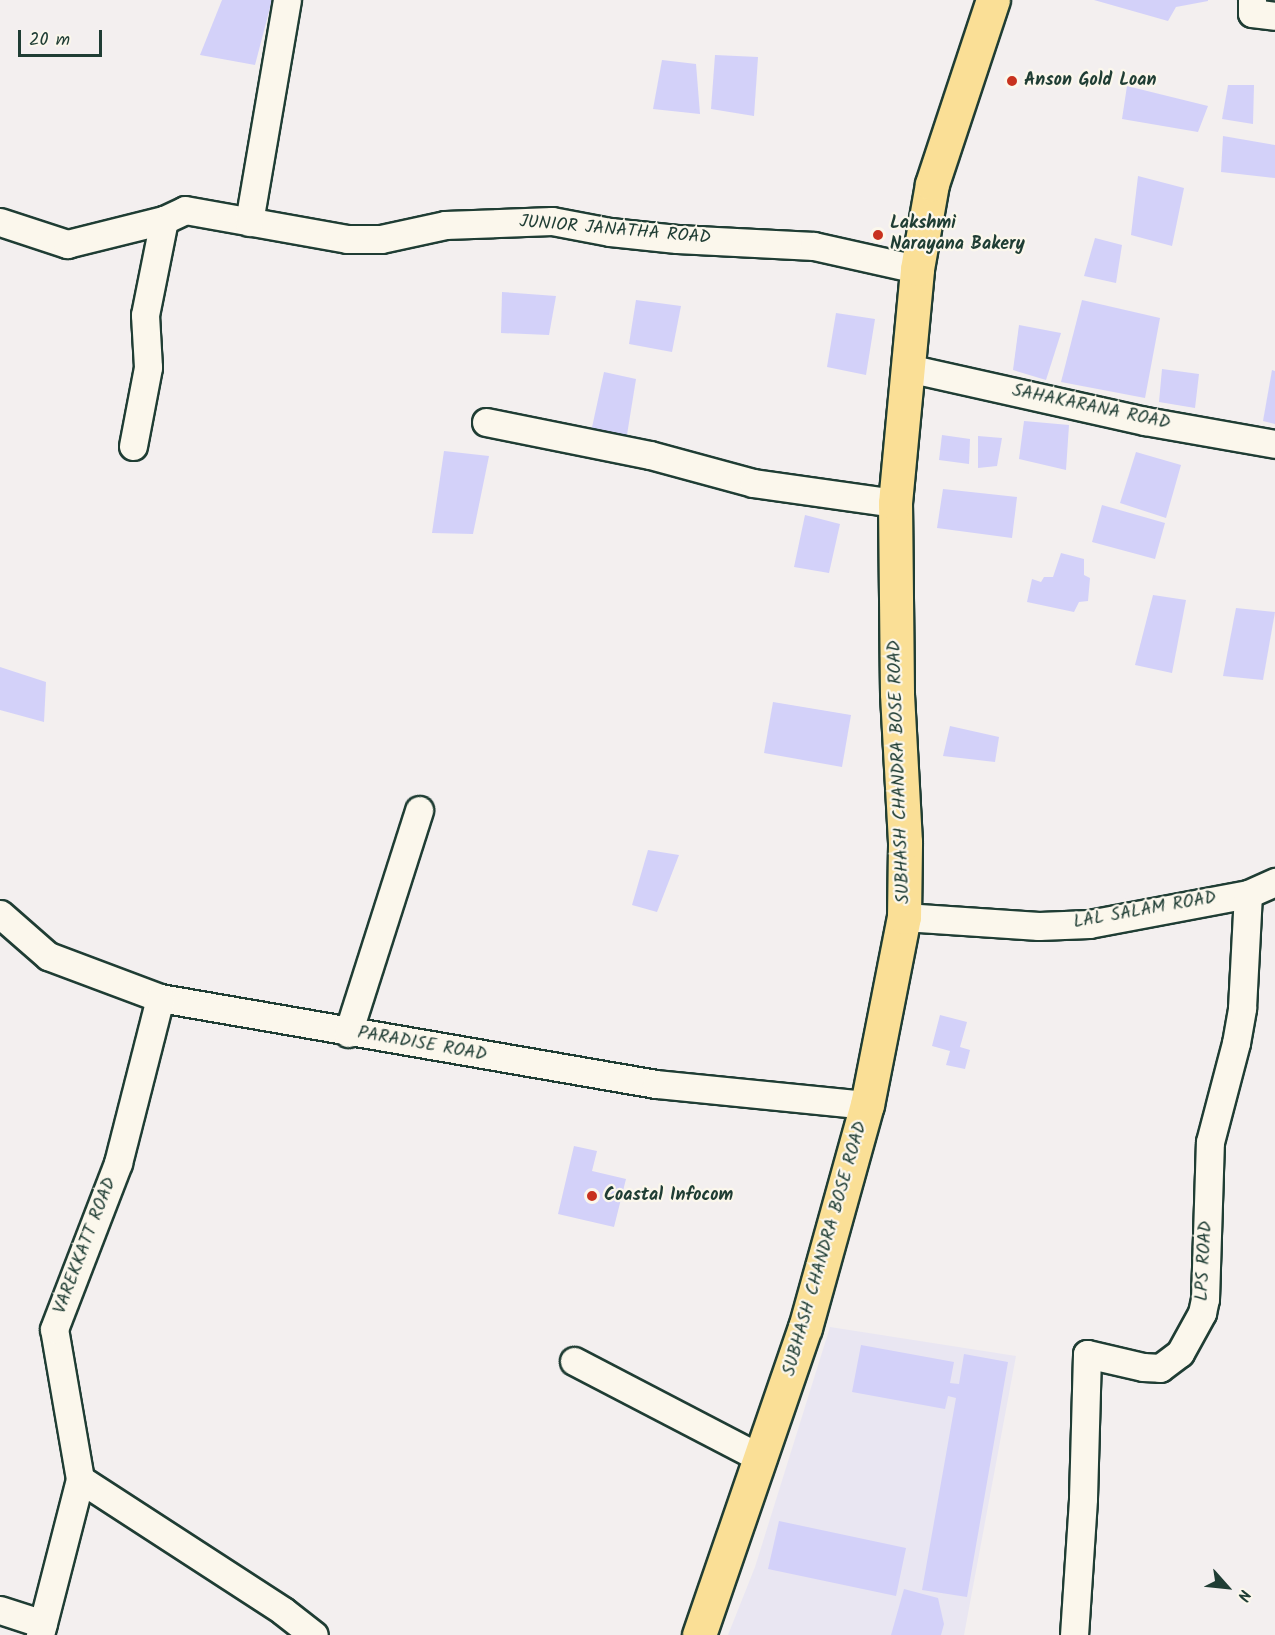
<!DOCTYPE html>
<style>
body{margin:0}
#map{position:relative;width:1275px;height:1635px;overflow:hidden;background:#f3efef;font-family:Kalam,sans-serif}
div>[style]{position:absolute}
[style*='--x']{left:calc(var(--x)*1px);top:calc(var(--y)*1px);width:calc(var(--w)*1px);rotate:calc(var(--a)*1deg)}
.built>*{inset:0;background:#e9e6f2}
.building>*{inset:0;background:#d3d1f9}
.roads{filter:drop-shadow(2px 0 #1f3d34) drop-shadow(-2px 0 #1f3d34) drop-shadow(0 2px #1f3d34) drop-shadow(0 -2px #1f3d34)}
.minor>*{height:27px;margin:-13.5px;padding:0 13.5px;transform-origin:13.5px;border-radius:13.5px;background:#fbf7ec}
.major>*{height:33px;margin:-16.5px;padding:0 16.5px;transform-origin:16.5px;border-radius:16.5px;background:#fadf96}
.dots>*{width:16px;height:16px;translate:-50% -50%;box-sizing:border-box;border:3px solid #fbf7ec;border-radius:50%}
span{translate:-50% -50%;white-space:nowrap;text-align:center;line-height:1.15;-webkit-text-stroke:4.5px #fbf7ec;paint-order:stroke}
.poi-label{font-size:18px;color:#1f3d34;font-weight:700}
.left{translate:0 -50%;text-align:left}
.street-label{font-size:18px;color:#1f3d34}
.north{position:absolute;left:1197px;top:1557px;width:60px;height:60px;-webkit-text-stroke:4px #fbf7ec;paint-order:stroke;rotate:117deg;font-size:16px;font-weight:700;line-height:24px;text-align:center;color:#1f3d34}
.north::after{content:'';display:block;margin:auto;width:21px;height:27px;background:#1f3d34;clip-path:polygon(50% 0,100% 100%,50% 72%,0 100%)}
.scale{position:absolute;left:18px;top:30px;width:84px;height:27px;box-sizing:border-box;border:3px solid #1f3d34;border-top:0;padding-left:8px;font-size:18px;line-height:21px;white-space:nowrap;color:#1f3d34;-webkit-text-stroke:4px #fbf7ec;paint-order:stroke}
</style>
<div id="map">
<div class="built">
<div style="clip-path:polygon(830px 1327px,1016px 1356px,964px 1635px,728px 1635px,755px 1567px)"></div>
</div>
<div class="building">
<div style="clip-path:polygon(222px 0,272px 0,255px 65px,200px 55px)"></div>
<div style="clip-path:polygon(1094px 0,1208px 0,1208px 1px,1176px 7px,1168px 21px)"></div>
<div style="clip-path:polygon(715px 55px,758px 57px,754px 116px,711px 109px)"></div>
<div style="clip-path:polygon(662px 60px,696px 64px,700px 114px,653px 109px)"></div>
<div style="clip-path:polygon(1228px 85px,1254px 85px,1253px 124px,1222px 119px)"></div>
<div style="clip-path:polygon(1127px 86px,1208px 106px,1198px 132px,1122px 119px)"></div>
<div style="clip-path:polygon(1223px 136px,1275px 145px,1275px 178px,1221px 172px)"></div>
<div style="clip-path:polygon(1138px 176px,1184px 188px,1172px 246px,1131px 235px)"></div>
<div style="clip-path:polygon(1095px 238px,1122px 245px,1116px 283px,1084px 276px)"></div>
<div style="clip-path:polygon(502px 292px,556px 296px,549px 335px,501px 333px)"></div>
<div style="clip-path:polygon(636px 300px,681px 306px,672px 352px,629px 344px)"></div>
<div style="clip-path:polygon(1082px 300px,1160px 318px,1145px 398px,1061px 382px)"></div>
<div style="clip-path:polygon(836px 313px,875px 319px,866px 375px,827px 367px)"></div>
<div style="clip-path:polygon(1019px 325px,1061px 333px,1046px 380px,1013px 370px)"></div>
<div style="clip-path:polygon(1162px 369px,1199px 374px,1195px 408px,1159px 402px)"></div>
<div style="clip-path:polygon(1272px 370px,1275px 371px,1275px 424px,1263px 421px)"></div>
<div style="clip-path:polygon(604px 372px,636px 379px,626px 441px,591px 432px)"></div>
<div style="clip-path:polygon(1024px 421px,1069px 425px,1066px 470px,1019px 459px)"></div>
<div style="clip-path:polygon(942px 435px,970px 439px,969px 464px,939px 460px)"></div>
<div style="clip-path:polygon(978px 436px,1002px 438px,997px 466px,978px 468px)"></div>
<div style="clip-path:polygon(444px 451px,489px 456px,473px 534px,432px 533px)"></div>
<div style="clip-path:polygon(1136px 452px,1181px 465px,1166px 518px,1120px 503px)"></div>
<div style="clip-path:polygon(943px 489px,1017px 497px,1012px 538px,937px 528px)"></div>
<div style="clip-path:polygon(1102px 505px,1165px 523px,1155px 559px,1092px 542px)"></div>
<div style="clip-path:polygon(805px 515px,840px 524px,829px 573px,794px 567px)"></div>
<div style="clip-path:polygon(1061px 553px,1084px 559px,1084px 575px,1090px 578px,1088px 601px,1079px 602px,1074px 612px,1027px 602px,1032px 579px,1041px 582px,1044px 577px,1053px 577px)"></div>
<div style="clip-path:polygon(1153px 595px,1186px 600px,1172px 673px,1135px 665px)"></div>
<div style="clip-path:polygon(1236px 608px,1275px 612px,1263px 680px,1223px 676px)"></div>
<div style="clip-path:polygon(0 667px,46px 682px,44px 722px,0 710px)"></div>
<div style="clip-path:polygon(773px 702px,851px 715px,842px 767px,764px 753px)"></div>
<div style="clip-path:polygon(950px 726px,999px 737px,995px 762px,943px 756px)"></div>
<div style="clip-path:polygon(648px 850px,679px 855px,657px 912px,632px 905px)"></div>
<div style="clip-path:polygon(940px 1015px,967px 1022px,960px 1047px,970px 1050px,965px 1069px,946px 1065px,950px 1051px,932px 1046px)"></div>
<div style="clip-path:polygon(574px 1146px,597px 1151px,592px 1171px,626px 1179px,614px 1227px,558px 1214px)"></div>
<div style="clip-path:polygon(861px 1345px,954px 1362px,950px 1383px,959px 1384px,964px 1354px,1008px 1362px,967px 1597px,922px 1590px,956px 1398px,948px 1396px,945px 1409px,852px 1392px)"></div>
<div style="clip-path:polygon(779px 1521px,906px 1548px,896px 1596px,768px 1569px)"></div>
<div style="clip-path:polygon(904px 1589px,938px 1598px,944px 1624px,941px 1635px,891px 1635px)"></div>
</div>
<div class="roads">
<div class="minor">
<div style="--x:1252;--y:0;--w:13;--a:90"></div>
<div style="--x:1252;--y:13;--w:23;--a:7"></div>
<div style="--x:0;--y:222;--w:71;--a:18.2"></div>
<div style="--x:67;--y:244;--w:100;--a:-13.9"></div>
<div style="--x:164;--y:220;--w:23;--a:-25"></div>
<div style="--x:185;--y:210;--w:165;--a:10.1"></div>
<div style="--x:347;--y:239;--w:34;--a:0"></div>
<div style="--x:381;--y:239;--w:66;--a:-12.3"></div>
<div style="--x:445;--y:225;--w:107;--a:-2.1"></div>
<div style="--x:552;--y:221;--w:59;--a:10.7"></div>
<div style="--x:610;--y:232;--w:67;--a:6"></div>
<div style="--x:677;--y:239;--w:137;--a:2.9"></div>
<div style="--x:814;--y:246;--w:106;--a:12.6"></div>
<div style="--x:249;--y:222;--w:225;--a:-80.3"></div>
<div style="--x:908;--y:368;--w:243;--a:12.6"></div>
<div style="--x:1145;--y:421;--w:132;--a:10"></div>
<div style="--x:486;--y:422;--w:167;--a:11.4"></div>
<div style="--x:650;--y:455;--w:107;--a:15.2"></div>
<div style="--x:753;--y:483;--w:143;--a:8"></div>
<div style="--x:133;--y:446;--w:80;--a:-79.2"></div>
<div style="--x:148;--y:367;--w:52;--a:-93.3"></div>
<div style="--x:145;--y:315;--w:97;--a:-78.7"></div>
<div style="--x:0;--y:914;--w:64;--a:41.2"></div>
<div style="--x:48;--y:956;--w:120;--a:20.6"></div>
<div style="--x:160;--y:998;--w:503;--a:9.84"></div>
<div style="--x:656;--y:1084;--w:212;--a:5.7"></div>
<div style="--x:904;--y:917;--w:135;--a:3.8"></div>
<div style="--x:1039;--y:926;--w:50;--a:-2.3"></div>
<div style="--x:1089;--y:924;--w:162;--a:-10.7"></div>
<div style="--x:1248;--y:894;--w:30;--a:-24"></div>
<div style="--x:348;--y:1033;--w:234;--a:-72.3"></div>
<div style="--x:574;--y:1361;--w:212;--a:27.5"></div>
<div style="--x:80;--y:1479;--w:242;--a:33"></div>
<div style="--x:283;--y:1611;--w:39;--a:38"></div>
<div style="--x:0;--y:1610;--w:45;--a:18"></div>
<div style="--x:40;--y:1635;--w:161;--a:-75.6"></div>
<div style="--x:80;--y:1479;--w:152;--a:-99.8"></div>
<div style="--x:54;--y:1329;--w:178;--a:-68.9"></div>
<div style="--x:118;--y:1163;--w:170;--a:-75.7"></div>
<div style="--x:1074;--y:1635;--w:137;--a:-86.2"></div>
<div style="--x:1083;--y:1498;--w:144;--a:-88.4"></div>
<div style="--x:1087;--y:1354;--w:57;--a:13.1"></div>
<div style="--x:1143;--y:1367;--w:17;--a:3"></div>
<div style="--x:1160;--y:1368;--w:25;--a:-37"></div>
<div style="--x:1180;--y:1353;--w:46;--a:-61.2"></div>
<div style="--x:1202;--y:1313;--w:14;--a:-78"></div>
<div style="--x:1205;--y:1299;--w:157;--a:-88.2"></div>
<div style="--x:1210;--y:1142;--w:102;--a:-75.3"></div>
<div style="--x:1236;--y:1043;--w:36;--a:-80"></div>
<div style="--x:1242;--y:1008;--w:114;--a:-87"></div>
</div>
<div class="major">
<div style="--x:699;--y:1635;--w:325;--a:-71"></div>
<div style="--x:805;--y:1328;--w:231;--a:-74.5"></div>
<div style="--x:867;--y:1105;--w:192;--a:-78.9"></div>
<div style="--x:904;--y:917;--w:75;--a:-89.2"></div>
<div style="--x:905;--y:842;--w:149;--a:-93.1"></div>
<div style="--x:897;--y:693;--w:190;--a:-90.6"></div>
<div style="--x:895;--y:503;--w:235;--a:-84.6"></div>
<div style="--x:917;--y:269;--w:86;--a:-80"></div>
<div style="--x:932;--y:184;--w:194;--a:-71.7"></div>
</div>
</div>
<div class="dots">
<div style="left:1012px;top:81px;background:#c8321e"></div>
<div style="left:878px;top:235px;background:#c8321e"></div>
<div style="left:592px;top:1196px;background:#c8321e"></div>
</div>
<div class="poi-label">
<span class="left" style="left:1024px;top:81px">Anson Gold Loan</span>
<span class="left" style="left:890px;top:235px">Lakshmi<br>Narayana Bakery</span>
<span class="left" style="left:604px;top:1196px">Coastal Infocom</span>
</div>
<div class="street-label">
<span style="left:615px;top:231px;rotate:5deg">JUNIOR JANATHA ROAD</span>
<span style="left:1091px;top:408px;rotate:12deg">SAHAKARANA ROAD</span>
<span style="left:900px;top:772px;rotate:-92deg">SUBHASH CHANDRA BOSE ROAD</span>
<span style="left:1145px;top:911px;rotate:-10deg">LAL SALAM ROAD</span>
<span style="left:422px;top:1045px;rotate:10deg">PARADISE ROAD</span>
<span style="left:86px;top:1246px;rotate:-69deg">VAREKKATT ROAD</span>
<span style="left:826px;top:1249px;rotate:-74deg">SUBHASH CHANDRA BOSE ROAD</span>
<span style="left:1205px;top:1261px;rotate:-87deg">LPS ROAD</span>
</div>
<div class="north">N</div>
<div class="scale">20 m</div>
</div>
